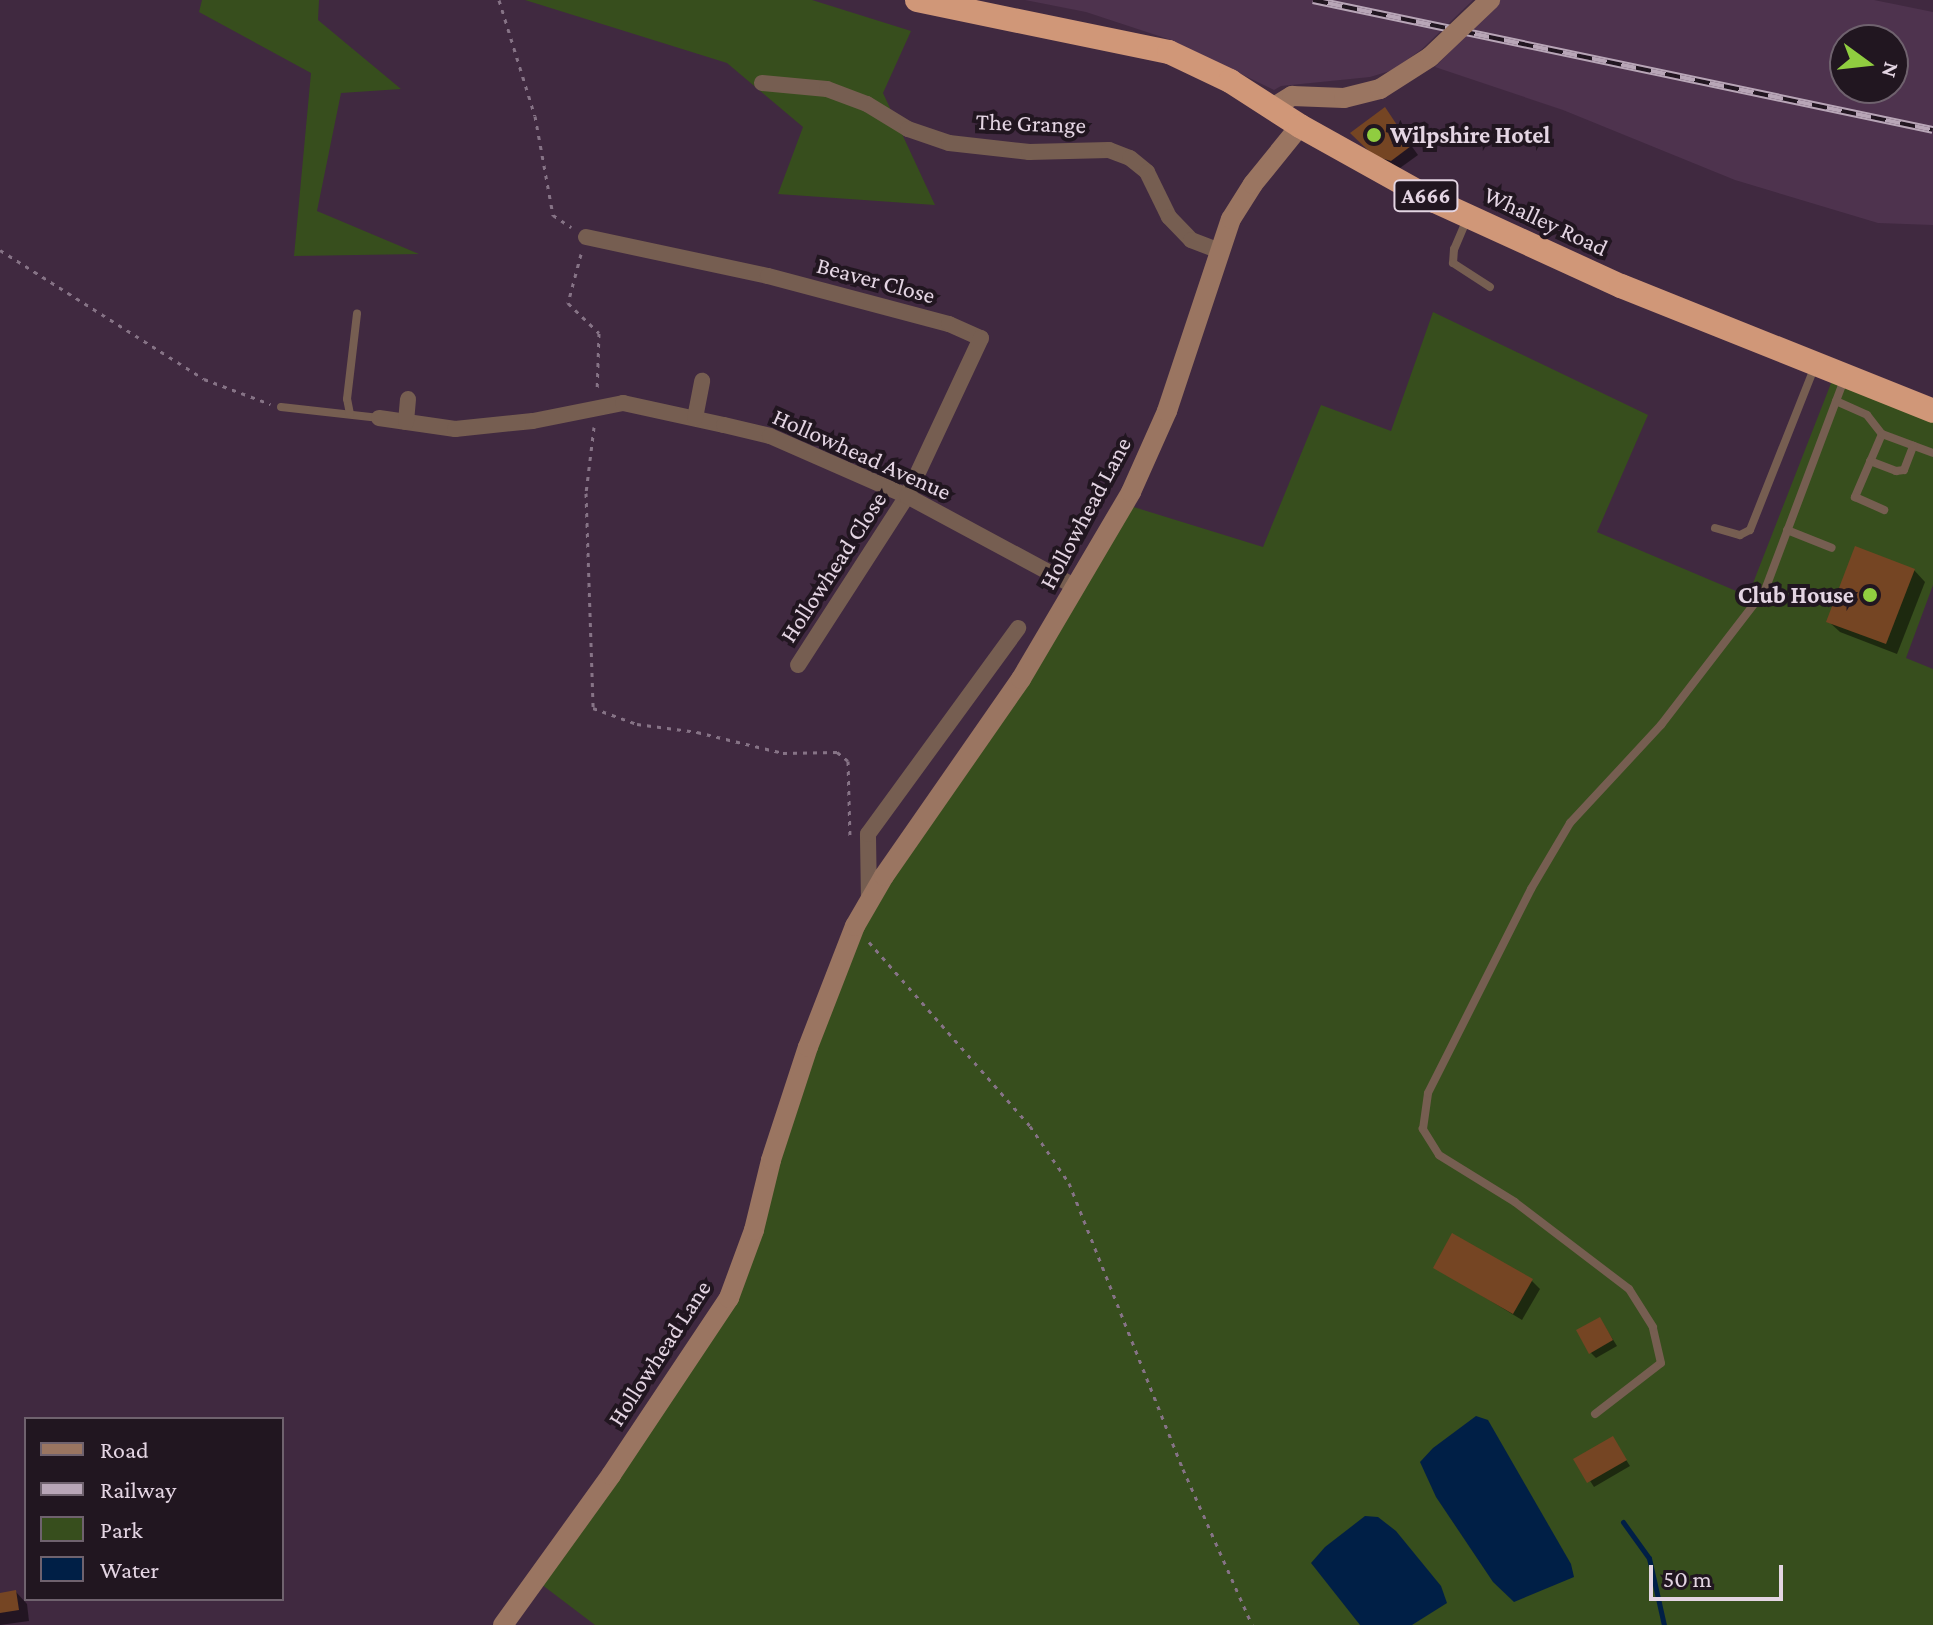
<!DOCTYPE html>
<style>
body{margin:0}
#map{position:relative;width:1933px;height:1625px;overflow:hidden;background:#402940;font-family:"Crimson Pro",serif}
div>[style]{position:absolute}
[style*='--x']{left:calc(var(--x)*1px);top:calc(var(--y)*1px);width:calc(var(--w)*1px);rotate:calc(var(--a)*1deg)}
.built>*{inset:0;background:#4e334e}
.green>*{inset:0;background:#374e1d}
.water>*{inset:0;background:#001f46}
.shadow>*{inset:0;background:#0007}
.stream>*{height:5px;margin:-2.5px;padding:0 2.5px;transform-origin:2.5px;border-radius:2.5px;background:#001f46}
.building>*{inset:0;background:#754523}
.path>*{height:3px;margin-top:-1.5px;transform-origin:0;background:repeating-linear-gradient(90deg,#867386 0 4px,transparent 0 10px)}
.lane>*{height:8px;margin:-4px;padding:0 4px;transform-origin:4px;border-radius:4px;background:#765e51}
.street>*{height:16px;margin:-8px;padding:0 8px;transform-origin:8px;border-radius:8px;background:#765e51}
.secondary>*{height:20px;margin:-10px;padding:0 10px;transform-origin:10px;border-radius:10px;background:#9a7561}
.highway>*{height:24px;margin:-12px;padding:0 12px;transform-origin:12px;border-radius:12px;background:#d09778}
.rail>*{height:8px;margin-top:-4px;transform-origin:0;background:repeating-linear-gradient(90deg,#211620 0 15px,#b8a6b7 0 30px);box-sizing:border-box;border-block:2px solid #b8a6b7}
.secondary-bridge>*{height:20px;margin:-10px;padding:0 10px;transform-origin:10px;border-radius:10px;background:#9a7561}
.dots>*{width:22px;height:22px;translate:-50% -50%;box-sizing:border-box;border:4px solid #211620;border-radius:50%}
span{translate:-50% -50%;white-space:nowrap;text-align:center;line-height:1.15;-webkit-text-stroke:8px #211620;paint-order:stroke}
.shield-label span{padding:2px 6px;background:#211620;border:2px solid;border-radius:6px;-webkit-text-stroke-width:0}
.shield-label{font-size:22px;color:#e4d5e3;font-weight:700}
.street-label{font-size:24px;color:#e4d5e3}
.poi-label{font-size:24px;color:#e4d5e3;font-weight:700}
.left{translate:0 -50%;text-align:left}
.right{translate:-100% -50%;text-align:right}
.legend{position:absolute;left:24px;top:1417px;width:260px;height:184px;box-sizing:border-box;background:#211620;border:2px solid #6f626e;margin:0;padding:10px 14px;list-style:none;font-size:24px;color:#e4d5e3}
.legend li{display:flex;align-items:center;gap:16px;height:40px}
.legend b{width:40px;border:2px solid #6f626e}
.north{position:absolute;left:1829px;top:24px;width:80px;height:80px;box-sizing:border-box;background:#211620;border:2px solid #6f626e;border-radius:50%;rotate:105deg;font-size:22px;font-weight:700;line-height:32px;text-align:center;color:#e4d5e3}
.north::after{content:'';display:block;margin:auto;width:28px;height:36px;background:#90cd40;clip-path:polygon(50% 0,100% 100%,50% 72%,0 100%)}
.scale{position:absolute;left:1649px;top:1565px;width:134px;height:36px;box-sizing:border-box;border:4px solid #e4d5e3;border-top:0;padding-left:10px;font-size:24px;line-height:28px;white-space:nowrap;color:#e4d5e3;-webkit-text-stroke:6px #211620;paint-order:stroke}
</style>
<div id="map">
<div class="built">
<div style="clip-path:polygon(1025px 0,1473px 0,1422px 49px,1393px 70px,1370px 77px,1281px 86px,1274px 90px,1171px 40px,1086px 12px)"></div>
<div style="clip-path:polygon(evenodd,1499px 0,1874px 0,1933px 12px,1933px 225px,1878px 223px,1735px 180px,1563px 110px,1435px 67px,1499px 0,1845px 40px,1893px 40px,1893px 88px,1845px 88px,1845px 40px)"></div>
</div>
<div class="green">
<div style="clip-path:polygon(202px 0,319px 0,318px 20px,401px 89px,341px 93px,317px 211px,419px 254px,294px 256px,311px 73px,199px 12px)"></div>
<div style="clip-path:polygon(525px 0,812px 0,911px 31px,883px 93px,935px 205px,778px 194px,803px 127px,727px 63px)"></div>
<div style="clip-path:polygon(1433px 312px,1648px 415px,1597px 532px,1748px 596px,1835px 373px,1933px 411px,1933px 585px,1906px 658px,1933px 669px,1933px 1625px,595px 1625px,537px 1581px,729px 1298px,835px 971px,1124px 504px,1263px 547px,1321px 405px,1391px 431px)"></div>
</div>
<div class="water">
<div style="clip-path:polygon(1476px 1416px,1488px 1420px,1571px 1564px,1574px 1577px,1514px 1602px,1493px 1582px,1436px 1497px,1420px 1462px,1433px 1448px)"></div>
<div style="clip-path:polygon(1365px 1516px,1378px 1517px,1396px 1531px,1441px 1586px,1447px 1603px,1412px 1625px,1360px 1625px,1311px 1563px,1325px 1547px)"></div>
</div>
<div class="shadow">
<div style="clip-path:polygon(1385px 109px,1418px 155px,1400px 168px,1385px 164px,1353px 134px)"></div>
<div style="clip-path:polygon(1914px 570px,1925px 582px,1897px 654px,1840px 632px,1828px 621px)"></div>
<div style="clip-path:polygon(1435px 1267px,1532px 1281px,1540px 1289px,1522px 1320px)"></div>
<div style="clip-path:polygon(1600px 1319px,1617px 1346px,1596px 1358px,1591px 1353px)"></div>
<div style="clip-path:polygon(1612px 1438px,1630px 1466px,1594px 1487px,1576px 1459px)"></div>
<div style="clip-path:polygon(16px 1592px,27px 1604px,29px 1621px,0 1625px,0 1595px)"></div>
</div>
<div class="stream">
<div style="--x:1623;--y:1522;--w:44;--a:54.2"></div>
<div style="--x:1649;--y:1558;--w:69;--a:77.4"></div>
</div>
<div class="building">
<div style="clip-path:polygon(1385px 107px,1411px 146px,1391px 161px,1374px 156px,1350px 133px)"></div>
<div style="clip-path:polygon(1855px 546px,1915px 569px,1886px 644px,1826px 622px)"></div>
<div style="clip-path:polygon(1452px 1233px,1533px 1279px,1513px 1314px,1433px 1268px)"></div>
<div style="clip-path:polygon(1600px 1317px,1613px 1340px,1589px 1354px,1576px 1330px)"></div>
<div style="clip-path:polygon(1613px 1436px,1627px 1460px,1587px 1483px,1573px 1459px)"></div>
<div style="clip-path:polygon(16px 1590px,19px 1610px,0 1613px,0 1593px)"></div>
</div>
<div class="path">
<div style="--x:499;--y:0;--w:121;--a:72.8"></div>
<div style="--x:535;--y:116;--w:101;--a:79.7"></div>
<div style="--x:553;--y:215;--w:22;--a:34"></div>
<div style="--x:0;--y:250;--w:241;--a:32.3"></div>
<div style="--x:204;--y:379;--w:71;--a:20.7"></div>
<div style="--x:581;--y:254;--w:51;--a:104.9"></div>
<div style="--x:568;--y:303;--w:43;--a:44.1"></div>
<div style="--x:599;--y:333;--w:59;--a:91.9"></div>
<div style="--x:594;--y:427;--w:66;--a:96.9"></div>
<div style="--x:586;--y:493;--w:215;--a:88.1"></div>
<div style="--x:593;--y:708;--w:47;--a:20"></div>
<div style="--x:637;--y:724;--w:61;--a:7.6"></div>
<div style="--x:697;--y:732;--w:89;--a:13.7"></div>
<div style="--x:783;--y:753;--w:54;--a:-1.1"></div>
<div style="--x:837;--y:752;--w:14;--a:39"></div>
<div style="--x:848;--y:761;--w:75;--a:88.5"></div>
<div style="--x:869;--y:942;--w:244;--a:48.8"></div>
<div style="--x:1030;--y:1126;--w:69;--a:55.6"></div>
<div style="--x:1069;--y:1183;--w:308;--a:68.3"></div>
<div style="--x:1183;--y:1469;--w:171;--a:66.1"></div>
</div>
<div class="lane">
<div style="--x:1467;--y:219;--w:33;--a:113"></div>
<div style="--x:1454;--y:249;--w:14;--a:94"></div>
<div style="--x:1453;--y:263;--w:44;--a:33"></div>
<div style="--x:1836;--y:401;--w:34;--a:24"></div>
<div style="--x:1867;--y:415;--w:24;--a:52"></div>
<div style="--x:1882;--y:434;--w:69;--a:113.2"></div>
<div style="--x:1855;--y:497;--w:32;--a:24"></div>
<div style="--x:281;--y:407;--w:99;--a:6.4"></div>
<div style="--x:350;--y:414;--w:15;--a:-101"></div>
<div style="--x:347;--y:399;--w:86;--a:-83.3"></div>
<div style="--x:1882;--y:434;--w:54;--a:20.4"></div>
<div style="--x:1870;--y:461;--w:28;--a:21"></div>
<div style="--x:1896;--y:471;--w:8;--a:-7"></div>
<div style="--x:1904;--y:470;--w:26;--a:-69"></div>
<div style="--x:1715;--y:528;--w:26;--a:16"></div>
<div style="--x:1740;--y:535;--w:11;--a:-27"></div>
<div style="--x:1750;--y:530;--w:176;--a:-68.4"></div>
<div style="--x:1787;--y:530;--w:48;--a:21.8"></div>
<div style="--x:1595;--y:1414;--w:83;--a:-37.7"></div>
<div style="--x:1661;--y:1363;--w:37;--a:-103"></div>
<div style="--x:1653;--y:1327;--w:45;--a:-122.3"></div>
<div style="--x:1629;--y:1289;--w:143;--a:-142.7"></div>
<div style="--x:1515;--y:1202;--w:89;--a:-148.3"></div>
<div style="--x:1439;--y:1155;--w:31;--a:-122"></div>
<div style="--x:1423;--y:1129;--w:36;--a:-82"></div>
<div style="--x:1428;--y:1093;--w:229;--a:-63.2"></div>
<div style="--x:1531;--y:889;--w:77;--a:-59.4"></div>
<div style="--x:1570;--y:823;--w:134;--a:-47.1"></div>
<div style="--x:1661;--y:725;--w:170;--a:-52.4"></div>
<div style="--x:1765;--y:590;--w:228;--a:-69.4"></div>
</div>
<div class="street">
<div style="--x:762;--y:83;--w:65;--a:5.3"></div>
<div style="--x:827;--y:89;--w:43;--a:20.6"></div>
<div style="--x:867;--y:104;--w:48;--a:31.4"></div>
<div style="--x:908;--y:129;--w:43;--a:18.9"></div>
<div style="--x:949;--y:143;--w:81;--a:6.4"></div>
<div style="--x:1029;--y:152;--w:80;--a:-1.4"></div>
<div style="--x:1109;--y:150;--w:22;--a:21"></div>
<div style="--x:1130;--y:158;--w:22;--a:39"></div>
<div style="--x:1147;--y:172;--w:50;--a:63.9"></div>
<div style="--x:1169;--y:217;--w:32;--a:46"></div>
<div style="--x:1191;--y:240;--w:28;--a:21"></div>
<div style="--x:586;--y:237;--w:186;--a:12.1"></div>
<div style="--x:768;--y:276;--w:187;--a:14.9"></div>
<div style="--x:949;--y:324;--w:35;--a:24"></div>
<div style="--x:981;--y:338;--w:174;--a:115.1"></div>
<div style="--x:907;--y:496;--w:201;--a:122.8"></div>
<div style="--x:379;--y:418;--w:77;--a:8.2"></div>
<div style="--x:455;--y:429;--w:78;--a:-5.9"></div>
<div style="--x:533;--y:421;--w:92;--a:-11.3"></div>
<div style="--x:623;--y:403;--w:103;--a:12.3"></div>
<div style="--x:724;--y:425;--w:47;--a:13.4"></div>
<div style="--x:770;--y:436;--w:150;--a:23.7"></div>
<div style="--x:907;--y:496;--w:192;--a:28.3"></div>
<div style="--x:695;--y:418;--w:38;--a:-79"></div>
<div style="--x:406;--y:422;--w:23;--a:-85"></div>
<div style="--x:869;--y:901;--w:67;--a:-90.9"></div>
<div style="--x:868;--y:834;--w:255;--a:-53.9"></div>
</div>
<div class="secondary">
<div style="--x:1271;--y:109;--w:25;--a:-32"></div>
<div style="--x:1292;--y:96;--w:52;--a:2.2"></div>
<div style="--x:1344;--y:98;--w:37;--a:-14"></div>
<div style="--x:1380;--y:89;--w:59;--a:-32.6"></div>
<div style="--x:503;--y:1625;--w:185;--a:-54.2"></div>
<div style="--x:611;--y:1475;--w:213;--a:-56.3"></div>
<div style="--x:729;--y:1298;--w:72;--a:-69.8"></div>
<div style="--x:754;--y:1230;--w:72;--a:-76.3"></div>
<div style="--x:771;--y:1160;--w:119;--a:-71.9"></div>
<div style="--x:808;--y:1047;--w:130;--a:-68.8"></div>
<div style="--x:855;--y:926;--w:58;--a:-59.9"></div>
<div style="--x:884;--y:876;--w:240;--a:-55.2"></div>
<div style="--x:1021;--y:679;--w:217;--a:-59.5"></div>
<div style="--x:1131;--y:492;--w:89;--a:-66"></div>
<div style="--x:1167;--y:411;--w:202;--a:-71.6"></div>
<div style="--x:1231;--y:219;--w:41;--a:-57.8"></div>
<div style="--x:1253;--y:184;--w:75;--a:-51"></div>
</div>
<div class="highway">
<div style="--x:917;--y:0;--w:257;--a:11.7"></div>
<div style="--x:1169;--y:52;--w:68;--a:25.4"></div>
<div style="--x:1230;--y:81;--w:83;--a:32.7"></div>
<div style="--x:1300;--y:126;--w:154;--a:29.1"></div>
<div style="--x:1435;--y:201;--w:205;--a:24.6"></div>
<div style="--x:1621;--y:286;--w:336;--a:21.8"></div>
</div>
<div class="rail">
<div style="--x:1313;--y:0;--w:633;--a:11.84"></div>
</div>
<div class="secondary-bridge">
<div style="--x:1430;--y:57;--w:83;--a:-43.5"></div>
</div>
<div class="dots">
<div style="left:1374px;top:135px;background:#90cd40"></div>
<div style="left:1870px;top:595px;background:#90cd40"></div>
</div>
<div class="shield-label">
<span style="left:1426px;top:196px">A666</span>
</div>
<div class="street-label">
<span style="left:1031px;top:123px;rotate:2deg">The Grange</span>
<span style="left:1546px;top:221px;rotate:25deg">Whalley Road</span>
<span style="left:876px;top:280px;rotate:15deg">Beaver Close</span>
<span style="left:862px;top:454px;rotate:24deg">Hollowhead Avenue</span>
<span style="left:1085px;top:513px;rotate:-62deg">Hollowhead Lane</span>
<span style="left:833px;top:567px;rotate:-57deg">Hollowhead Close</span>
<span style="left:659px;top:1353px;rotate:-57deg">Hollowhead Lane</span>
</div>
<div class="poi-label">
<span class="left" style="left:1390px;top:135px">Wilpshire Hotel</span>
<span class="right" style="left:1854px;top:595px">Club House</span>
</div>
<ul class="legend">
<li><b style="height:10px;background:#9a7561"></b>Road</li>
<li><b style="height:10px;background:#b8a6b7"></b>Railway</li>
<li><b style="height:22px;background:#374e1d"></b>Park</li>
<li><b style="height:22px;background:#001f46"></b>Water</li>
</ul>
<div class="north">N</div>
<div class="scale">50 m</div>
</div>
